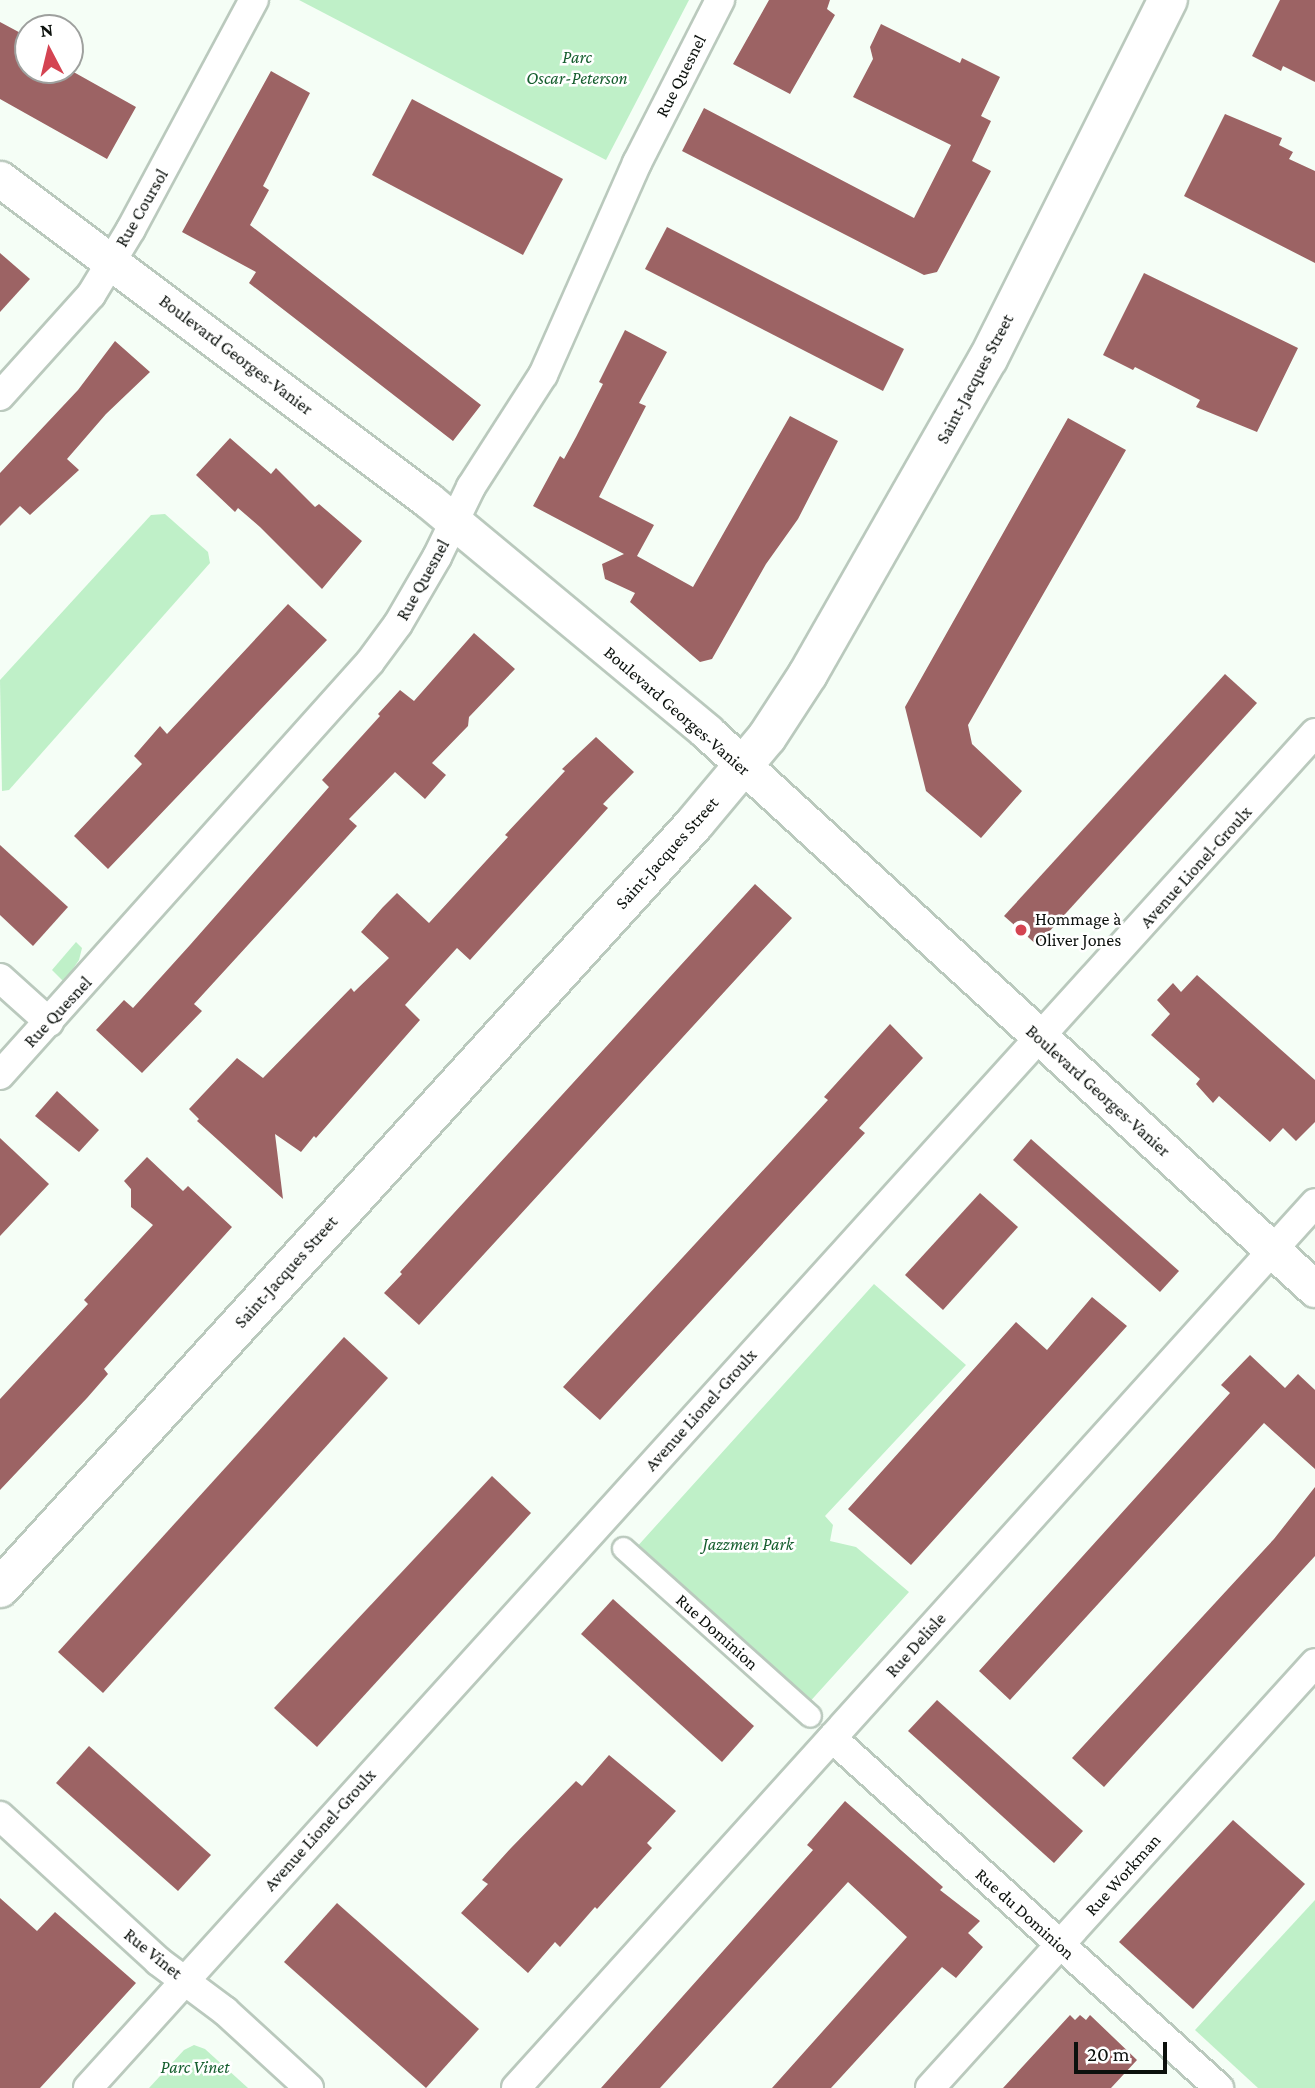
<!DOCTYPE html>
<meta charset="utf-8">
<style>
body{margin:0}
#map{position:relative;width:1315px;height:2088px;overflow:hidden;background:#f5fef6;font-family:"Crimson Pro",serif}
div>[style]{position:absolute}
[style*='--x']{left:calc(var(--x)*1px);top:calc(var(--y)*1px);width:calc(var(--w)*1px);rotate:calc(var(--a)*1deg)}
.green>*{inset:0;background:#bff0c8}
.building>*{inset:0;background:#9c6364}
.roads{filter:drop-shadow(2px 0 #bac9bd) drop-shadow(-2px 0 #bac9bd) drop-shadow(0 2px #bac9bd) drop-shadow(0 -2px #bac9bd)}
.pedestrian>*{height:21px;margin:-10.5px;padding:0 10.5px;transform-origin:10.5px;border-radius:10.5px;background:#fff}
.minor>*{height:28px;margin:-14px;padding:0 14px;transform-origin:14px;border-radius:14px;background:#fff}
.tertiary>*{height:35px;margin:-17.5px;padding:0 17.5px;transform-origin:17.5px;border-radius:17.5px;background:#fff}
.secondary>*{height:38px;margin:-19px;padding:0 19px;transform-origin:19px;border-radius:19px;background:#fff}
.dots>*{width:19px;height:19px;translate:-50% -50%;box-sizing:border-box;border:4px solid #fff;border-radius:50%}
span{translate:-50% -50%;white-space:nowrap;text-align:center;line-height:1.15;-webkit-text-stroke:5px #fff;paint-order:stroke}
.park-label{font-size:18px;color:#155e2e;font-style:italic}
.street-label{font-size:18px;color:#0c110d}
.poi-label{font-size:18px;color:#0c110d}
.left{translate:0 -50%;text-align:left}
.north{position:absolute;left:14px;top:14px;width:70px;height:70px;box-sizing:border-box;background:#fff;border:2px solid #9ea09e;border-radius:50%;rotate:353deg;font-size:19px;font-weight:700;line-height:28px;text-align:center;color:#0c110d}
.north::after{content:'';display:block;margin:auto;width:24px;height:32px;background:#d44452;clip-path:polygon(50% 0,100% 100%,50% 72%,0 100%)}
.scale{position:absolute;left:1074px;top:2042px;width:93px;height:32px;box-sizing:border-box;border:4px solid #0c110d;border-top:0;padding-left:9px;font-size:21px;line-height:24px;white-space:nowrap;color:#0c110d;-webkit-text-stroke:5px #fff;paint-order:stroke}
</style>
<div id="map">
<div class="green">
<div style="clip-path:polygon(299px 0,689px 0,606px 160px)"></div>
<div style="clip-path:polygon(165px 514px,208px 552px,210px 563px,9px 790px,2px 791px,0 680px,151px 515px)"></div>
<div style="clip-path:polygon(76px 942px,82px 948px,79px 960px,64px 982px,52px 970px)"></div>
<div style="clip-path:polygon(874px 1284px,966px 1365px,825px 1516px,833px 1525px,830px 1541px,856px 1547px,909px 1592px,806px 1706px,635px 1549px)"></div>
<div style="clip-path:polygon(1315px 1900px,1315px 2088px,1258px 2088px,1195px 2030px)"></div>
<div style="clip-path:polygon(194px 2045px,205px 2049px,248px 2088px,149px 2088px,184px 2050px)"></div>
</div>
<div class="building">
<div style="clip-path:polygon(769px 0,830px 0,827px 9px,835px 15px,790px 94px,733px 64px)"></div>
<div style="clip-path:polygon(1280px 0,1315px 0,1315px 82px,1283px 66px,1281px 71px,1252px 56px)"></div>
<div style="clip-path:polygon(0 22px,28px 37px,28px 70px,70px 70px,136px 107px,107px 159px,0 99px)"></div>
<div style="clip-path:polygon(881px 24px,960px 63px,962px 58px,1000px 77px,981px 116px,991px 121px,972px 161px,991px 171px,937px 272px,924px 275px,682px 151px,704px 108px,914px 218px,951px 145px,853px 97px,873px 59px,870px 47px)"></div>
<div style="clip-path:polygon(271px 71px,310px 93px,263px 186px,269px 190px,250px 225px,481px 405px,453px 441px,249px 283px,256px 272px,182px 232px)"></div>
<div style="clip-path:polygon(412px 99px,563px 179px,523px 255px,372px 175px)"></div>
<div style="clip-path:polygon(1225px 114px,1282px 138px,1279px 145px,1293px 152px,1289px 159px,1315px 171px,1315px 263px,1184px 196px)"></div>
<div style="clip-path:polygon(667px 227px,904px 349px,883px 391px,645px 269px)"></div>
<div style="clip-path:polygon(0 253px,30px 279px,0 312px)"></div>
<div style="clip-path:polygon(1144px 273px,1298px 348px,1257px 432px,1196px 407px,1200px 400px,1135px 367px,1133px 370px,1103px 355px)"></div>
<div style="clip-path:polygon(625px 330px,667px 352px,639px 403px,646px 406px,599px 497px,654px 525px,637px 556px,693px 587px,790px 416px,838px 441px,798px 519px,766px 564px,712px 659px,700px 662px,630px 602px,635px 593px,605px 579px,602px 564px,624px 554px,533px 506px,560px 456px,564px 459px,576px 437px,603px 384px,599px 382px)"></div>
<div style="clip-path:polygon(115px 341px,150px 372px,106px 414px,67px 459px,79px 470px,30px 515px,20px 506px,0 526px,0 473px,78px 390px)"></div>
<div style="clip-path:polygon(1068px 418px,1126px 450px,968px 725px,972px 744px,1022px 791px,981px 838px,926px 791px,905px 707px)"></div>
<div style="clip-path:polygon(230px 438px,271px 474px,276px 468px,315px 507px,319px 504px,362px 541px,322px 589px,260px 527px,238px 508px,235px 512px,196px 475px)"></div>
<div style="clip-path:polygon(288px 604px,327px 640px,108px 869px,74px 836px,142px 764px,134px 756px,160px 726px,167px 734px)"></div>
<div style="clip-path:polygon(474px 633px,515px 669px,469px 717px,468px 726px,432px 763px,446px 775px,425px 799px,395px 772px,349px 819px,357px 826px,194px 1004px,202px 1011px,142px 1073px,96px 1030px,124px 1000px,133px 1008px,190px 945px,329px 787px,322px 780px,380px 716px,378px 714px,400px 690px,414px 701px)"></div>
<div style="clip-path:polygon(1225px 674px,1257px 703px,1037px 945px,1004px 916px)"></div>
<div style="clip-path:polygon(596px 737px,634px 772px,603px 804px,608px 808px,470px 960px,457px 948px,405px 1005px,420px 1020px,316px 1138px,314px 1136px,301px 1152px,275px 1134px,283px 1199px,197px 1121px,199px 1119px,189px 1109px,237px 1058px,263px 1078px,351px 988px,354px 992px,389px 958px,361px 932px,383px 907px,397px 893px,429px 923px,508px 837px,505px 835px,565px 771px,562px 769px)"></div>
<div style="clip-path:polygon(0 845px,68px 907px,33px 946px,0 915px)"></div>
<div style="clip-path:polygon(755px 884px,792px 918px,419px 1325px,384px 1293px,402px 1274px,400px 1272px)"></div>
<div style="clip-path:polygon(1197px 975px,1315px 1080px,1315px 1122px,1296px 1141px,1283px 1128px,1270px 1142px,1219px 1096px,1213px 1103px,1196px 1084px,1200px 1079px,1151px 1035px,1170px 1014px,1157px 1000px,1173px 983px,1181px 992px)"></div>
<div style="clip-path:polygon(890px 1024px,923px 1058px,859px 1128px,865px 1133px,600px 1420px,563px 1387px,828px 1100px,824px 1097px)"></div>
<div style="clip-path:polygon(57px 1091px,99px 1130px,79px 1152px,35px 1116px)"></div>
<div style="clip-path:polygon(0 1138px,49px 1184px,0 1236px)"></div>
<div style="clip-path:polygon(1031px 1139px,1179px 1271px,1160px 1292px,1013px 1160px)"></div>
<div style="clip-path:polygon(147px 1157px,183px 1191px,188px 1186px,232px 1227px,104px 1369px,108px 1374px,87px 1398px,0 1490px,0 1399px,88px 1304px,84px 1300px,153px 1225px,131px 1207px,131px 1189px,124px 1181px)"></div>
<div style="clip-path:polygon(980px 1193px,1018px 1227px,943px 1310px,905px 1275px)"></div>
<div style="clip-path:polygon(1092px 1297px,1127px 1326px,911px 1565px,848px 1509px,1016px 1322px,1047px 1350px)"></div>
<div style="clip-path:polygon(344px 1337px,388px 1378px,103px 1693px,58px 1652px)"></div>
<div style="clip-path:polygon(1250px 1355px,1285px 1388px,1298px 1374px,1315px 1390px,1315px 1469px,1264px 1423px,1010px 1700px,979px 1671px,1230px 1393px,1221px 1385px)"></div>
<div style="clip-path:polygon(492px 1476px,531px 1513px,317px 1747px,274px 1708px)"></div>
<div style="clip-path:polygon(1315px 1487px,1315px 1556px,1104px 1787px,1072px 1758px,1274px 1539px)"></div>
<div style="clip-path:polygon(613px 1599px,754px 1726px,722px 1762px,581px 1634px)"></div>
<div style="clip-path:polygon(937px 1700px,1083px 1831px,1054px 1863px,908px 1731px)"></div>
<div style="clip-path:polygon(89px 1746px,211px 1855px,178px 1891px,56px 1783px)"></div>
<div style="clip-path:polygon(609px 1755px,676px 1811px,647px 1843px,652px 1848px,597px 1909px,595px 1907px,560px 1947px,555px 1942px,528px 1973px,461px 1913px,488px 1884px,482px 1880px,511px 1848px,576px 1781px,582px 1786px)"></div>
<div style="clip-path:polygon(845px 1801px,943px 1887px,940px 1890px,980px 1921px,968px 1933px,983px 1947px,956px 1978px,942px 1967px,831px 2088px,772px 2088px,907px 1937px,848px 1882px,660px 2088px,601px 2088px,813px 1850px,807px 1845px)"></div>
<div style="clip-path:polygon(1233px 1820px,1305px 1884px,1193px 2009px,1119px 1942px)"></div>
<div style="clip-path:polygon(0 1898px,37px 1931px,55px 1912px,136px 1983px,40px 2088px,0 2088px)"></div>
<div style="clip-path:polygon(337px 1903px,479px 2029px,426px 2088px,284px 1962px)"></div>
<div style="clip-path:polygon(1070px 2015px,1075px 2020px,1080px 2015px,1086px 2020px,1090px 2015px,1137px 2060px,1111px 2088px,1003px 2088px)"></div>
</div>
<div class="roads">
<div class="pedestrian">
<div style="--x:623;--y:1548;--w:251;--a:41.9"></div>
</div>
<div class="minor">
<div style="--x:0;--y:396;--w:136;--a:-48"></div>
<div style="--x:91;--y:295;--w:77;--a:-58.8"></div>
<div style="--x:131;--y:229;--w:260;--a:-61.8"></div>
<div style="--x:0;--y:978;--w:66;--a:41.9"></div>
<div style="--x:0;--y:1075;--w:554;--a:-48.14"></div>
<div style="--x:370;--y:662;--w:47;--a:-53.6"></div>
<div style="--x:398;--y:624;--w:78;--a:-59.8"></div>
<div style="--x:437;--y:557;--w:78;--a:-64.1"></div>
<div style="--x:471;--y:487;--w:133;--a:-57.3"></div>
<div style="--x:543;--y:375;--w:232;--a:-66.1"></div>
<div style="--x:637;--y:163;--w:183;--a:-63"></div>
<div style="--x:832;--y:1738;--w:522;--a:42.13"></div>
<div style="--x:0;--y:1816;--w:214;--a:42.5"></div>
<div style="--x:158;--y:1961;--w:84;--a:36.7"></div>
<div style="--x:225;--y:2011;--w:114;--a:42.5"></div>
<div style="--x:88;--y:2088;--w:1828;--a:-47.84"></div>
<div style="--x:516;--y:2088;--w:1192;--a:-47.92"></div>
<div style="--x:930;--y:2088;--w:573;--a:-47.83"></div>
</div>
<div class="tertiary">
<div style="--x:0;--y:179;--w:535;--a:36.87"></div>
<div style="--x:428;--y:500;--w:363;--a:39.7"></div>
<div style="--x:707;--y:732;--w:825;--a:42.49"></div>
</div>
<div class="secondary">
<div style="--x:0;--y:1588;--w:1034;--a:-47.74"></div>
<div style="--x:695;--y:823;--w:112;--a:-50.1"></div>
<div style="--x:767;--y:737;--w:75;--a:-56.9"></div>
<div style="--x:808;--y:674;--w:363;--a:-60.3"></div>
<div style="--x:988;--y:359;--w:402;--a:-63.4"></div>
</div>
</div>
<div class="dots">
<div style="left:1021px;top:930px;background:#d44452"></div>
</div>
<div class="park-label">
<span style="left:577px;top:68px">Parc<br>Oscar-Peterson</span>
<span style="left:748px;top:1544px">Jazzmen Park</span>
<span style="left:195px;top:2067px">Parc Vinet</span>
</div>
<div class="street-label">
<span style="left:681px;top:76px;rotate:-63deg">Rue Quesnel</span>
<span style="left:142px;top:208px;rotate:-60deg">Rue Coursol</span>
<span style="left:236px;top:355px;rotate:37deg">Boulevard Georges-Vanier</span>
<span style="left:975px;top:379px;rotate:-62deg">Saint-Jacques Street</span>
<span style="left:423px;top:580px;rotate:-61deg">Rue Quesnel</span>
<span style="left:677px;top:711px;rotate:41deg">Boulevard Georges-Vanier</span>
<span style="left:667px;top:853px;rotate:-48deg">Saint-Jacques Street</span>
<span style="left:1196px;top:867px;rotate:-48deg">Avenue Lionel-Groulx</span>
<span style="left:58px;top:1012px;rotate:-47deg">Rue Quesnel</span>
<span style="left:1098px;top:1091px;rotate:42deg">Boulevard Georges-Vanier</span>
<span style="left:286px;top:1272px;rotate:-48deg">Saint-Jacques Street</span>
<span style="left:701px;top:1410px;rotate:-48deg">Avenue Lionel-Groulx</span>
<span style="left:717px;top:1632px;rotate:42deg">Rue Dominion</span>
<span style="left:916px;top:1645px;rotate:-48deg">Rue Delisle</span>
<span style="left:320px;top:1830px;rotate:-48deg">Avenue Lionel-Groulx</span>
<span style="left:1123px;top:1875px;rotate:-48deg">Rue Workman</span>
<span style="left:1025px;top:1914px;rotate:42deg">Rue du Dominion</span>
<span style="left:153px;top:1954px;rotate:39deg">Rue Vinet</span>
</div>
<div class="poi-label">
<span class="left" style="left:1035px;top:930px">Hommage à<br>Oliver Jones</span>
</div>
<div class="north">N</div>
<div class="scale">20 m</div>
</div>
